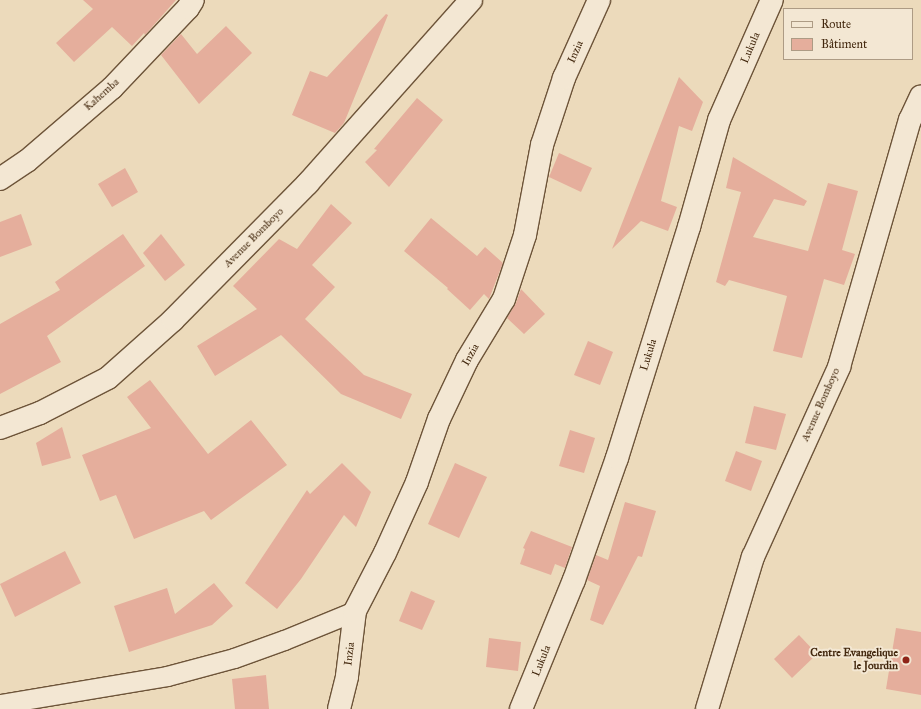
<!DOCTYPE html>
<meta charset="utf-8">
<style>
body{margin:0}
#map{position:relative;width:921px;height:709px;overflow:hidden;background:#ecdabb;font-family:"IM FELL Great Primer",serif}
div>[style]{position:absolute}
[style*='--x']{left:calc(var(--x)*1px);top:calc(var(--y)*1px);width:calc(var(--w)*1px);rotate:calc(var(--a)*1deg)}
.building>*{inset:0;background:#e5ae9c}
.roads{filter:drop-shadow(1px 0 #6d5439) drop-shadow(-1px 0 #6d5439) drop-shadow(0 1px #6d5439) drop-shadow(0 -1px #6d5439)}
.lane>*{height:19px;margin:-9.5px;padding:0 9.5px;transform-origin:9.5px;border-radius:9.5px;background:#f3e7d3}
.street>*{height:22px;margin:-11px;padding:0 11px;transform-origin:11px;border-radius:11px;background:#f3e7d3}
.dots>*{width:11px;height:11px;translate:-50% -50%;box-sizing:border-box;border:2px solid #f3e7d3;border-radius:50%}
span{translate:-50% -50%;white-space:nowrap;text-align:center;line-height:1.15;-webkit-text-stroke:4px #f3e7d3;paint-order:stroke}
.street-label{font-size:11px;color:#43280e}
.poi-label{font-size:11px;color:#43280e;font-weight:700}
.right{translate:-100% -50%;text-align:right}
.legend{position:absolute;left:783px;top:8px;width:130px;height:52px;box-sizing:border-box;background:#f3e7d3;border:1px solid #ad9b84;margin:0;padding:5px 7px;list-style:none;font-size:12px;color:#43280e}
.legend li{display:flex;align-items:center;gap:8px;height:20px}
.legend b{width:20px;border:1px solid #ad9b84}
</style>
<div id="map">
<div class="building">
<div style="clip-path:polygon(83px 0,176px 0,145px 35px,144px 33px,132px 46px,112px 27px,74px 62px,56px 43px,93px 9px)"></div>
<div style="clip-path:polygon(386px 14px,388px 15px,344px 123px,335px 133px,292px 115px,310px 71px,327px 77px)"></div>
<div style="clip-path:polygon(226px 26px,252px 53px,199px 104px,161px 55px,181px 34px,197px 54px)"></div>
<div style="clip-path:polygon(679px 77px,703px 102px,692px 131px,679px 126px,661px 201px,677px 207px,668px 231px,641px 221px,612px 249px)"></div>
<div style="clip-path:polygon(417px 98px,443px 120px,389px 187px,365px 162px,377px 150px,374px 149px)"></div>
<div style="clip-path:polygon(559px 153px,592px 168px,581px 192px,549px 177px)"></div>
<div style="clip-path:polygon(733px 157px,807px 201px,804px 206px,774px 199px,753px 237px,808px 251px,828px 183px,858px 191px,842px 250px,855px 254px,844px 285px,824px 279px,802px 358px,773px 351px,787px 296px,729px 280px,725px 286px,716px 282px,741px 192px,726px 188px)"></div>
<div style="clip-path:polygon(125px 168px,138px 192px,112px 207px,98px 184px)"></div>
<div style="clip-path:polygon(331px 204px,352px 223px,312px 265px,335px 287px,305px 319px,364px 375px,412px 394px,401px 419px,341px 394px,281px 335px,215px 376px,197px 346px,257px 309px,233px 286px,279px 239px,297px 249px)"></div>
<div style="clip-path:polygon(21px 214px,32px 245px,0 257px,0 222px)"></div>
<div style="clip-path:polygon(431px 218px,477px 256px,485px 247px,503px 263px,489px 299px,484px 294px,470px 310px,447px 289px,448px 288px,404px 251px)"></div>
<div style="clip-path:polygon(123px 234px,145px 266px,47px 336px,61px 362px,0 394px,0 324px,60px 290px,55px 282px)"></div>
<div style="clip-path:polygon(161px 234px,185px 265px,165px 281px,143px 253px)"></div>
<div style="clip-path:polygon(521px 289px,545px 314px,524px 334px,507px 318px,516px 303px)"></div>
<div style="clip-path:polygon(588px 341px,613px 352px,600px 385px,574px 375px)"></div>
<div style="clip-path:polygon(150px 380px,208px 454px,251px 420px,287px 465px,211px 520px,204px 511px,134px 539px,116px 495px,100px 501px,82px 455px,151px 428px,127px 397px)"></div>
<div style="clip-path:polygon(754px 406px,786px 414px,776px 450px,745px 443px)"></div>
<div style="clip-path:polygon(62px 427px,71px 458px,42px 466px,36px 443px)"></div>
<div style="clip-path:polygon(570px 430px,595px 438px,584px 473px,559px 466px)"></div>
<div style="clip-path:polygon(736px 451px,762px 461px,751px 491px,725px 481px)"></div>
<div style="clip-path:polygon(342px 463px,371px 492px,356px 527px,344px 515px,301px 579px,277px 609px,245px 583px,307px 490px,310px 494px)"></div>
<div style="clip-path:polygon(455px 463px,487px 477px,459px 538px,428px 524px)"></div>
<div style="clip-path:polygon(625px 502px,656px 511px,642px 557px,638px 556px,603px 625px,590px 620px,600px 586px,587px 580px,596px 555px,608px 560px)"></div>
<div style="clip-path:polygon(531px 531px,572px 547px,565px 568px,555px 564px,551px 575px,520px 564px,525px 549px,523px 548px)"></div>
<div style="clip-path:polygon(65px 551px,81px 583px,15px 617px,0 584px)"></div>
<div style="clip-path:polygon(214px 583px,233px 606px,212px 625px,129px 652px,114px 606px,167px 588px,175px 614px)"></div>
<div style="clip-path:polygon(411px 591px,435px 601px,422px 630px,399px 621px)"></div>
<div style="clip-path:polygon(896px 628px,921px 632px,921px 695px,886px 689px)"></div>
<div style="clip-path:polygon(799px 635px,817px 654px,792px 678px,774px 659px)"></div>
<div style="clip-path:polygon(489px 638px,521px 642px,518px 671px,486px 667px)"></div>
<div style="clip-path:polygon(266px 675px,269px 709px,235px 709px,232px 679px)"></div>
</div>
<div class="roads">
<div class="lane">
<div style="--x:0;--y:704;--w:169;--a:-9.5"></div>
<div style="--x:167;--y:676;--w:69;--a:-15"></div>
<div style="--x:234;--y:658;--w:53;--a:-19.8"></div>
<div style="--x:284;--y:640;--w:77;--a:-22.2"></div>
</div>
<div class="street">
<div style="--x:0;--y:179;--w:32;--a:-34"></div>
<div style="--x:27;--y:161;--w:112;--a:-40.7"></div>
<div style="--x:112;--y:88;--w:110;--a:-46.5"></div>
<div style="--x:188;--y:8;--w:9;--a:-58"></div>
<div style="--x:0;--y:428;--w:43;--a:-20.6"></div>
<div style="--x:40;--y:413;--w:76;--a:-27.2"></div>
<div style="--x:108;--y:378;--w:87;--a:-41.7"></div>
<div style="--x:173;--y:320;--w:192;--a:-45.4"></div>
<div style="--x:308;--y:183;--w:245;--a:-48.3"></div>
<div style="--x:339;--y:709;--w:34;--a:-76"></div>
<div style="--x:347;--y:676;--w:65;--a:-83"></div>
<div style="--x:355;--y:611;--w:65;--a:-62.7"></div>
<div style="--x:385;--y:553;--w:78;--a:-65.7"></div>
<div style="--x:417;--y:482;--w:67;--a:-70.8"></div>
<div style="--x:439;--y:419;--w:65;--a:-64.6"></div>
<div style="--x:467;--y:360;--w:71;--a:-58.8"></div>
<div style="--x:504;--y:299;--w:67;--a:-71.8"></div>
<div style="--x:525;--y:235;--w:92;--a:-79.3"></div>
<div style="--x:542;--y:145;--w:71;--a:-71.8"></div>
<div style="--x:564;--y:78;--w:85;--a:-65.8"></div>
<div style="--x:521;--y:709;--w:139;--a:-67.7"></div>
<div style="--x:574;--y:580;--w:129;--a:-70.6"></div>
<div style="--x:617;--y:458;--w:242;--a:-72.7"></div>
<div style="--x:689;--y:227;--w:111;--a:-74.3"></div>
<div style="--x:719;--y:120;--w:131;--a:-66.2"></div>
<div style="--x:707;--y:709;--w:159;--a:-73.2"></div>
<div style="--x:753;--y:557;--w:209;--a:-65.6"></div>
<div style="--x:839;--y:367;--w:257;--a:-74"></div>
<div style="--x:910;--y:120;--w:26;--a:-65"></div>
</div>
</div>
<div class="dots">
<div style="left:906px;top:660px;background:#8f2418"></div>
</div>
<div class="street-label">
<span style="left:751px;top:48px;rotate:-67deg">Lukula</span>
<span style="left:576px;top:52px;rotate:-66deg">Inzia</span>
<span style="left:102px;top:95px;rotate:-42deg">Kahemba</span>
<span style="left:254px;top:238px;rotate:-45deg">Avenue Bomboyo</span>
<span style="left:471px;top:355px;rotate:-61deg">Inzia</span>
<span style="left:649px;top:355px;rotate:-73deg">Lukula</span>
<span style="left:821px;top:405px;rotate:-66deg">Avenue Bomboyo</span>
<span style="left:350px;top:654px;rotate:-83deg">Inzia</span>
<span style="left:542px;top:661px;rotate:-68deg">Lukula</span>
</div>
<div class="poi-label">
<span class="right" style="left:898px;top:660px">Centre Evangelique<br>le Jourdin</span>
</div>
<ul class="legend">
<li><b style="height:5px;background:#f3e7d3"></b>Route</li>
<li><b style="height:11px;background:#e5ae9c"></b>Bâtiment</li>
</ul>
</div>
